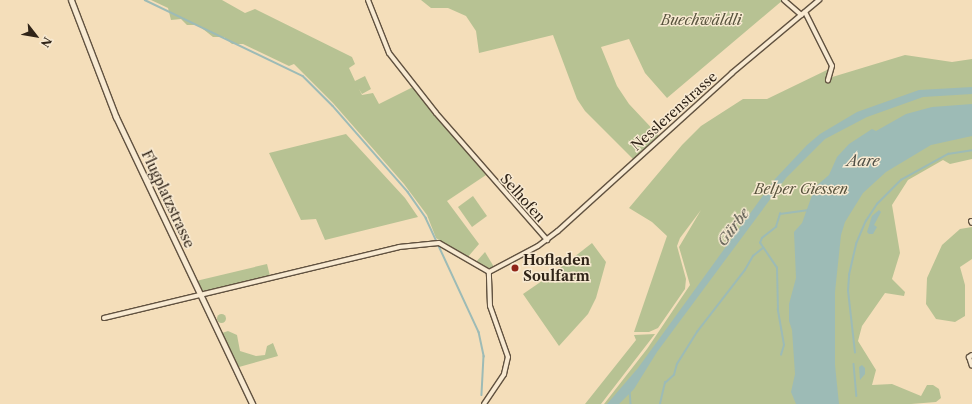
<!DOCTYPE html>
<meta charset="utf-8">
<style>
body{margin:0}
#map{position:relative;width:972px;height:404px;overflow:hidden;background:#f4deba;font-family:"Libre Caslon Text",serif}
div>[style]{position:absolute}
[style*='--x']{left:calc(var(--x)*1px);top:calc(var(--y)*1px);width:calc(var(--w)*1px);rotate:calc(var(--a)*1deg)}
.green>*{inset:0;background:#b7c293}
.round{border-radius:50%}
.water>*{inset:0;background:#9dbbb6}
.stream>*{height:1.5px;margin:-0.75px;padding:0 0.75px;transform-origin:0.75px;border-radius:0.75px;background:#9dbbb6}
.roads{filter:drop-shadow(1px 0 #615240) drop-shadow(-1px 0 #615240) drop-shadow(0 1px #615240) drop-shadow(0 -1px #615240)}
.minor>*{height:4px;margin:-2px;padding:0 2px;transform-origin:2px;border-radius:2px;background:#f8ead2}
.tertiary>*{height:5px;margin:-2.5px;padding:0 2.5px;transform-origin:2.5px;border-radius:2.5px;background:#f8ead2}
.dots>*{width:11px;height:11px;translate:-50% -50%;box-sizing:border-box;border:2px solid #f8ead2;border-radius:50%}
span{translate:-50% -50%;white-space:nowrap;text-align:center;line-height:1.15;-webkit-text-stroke:3px #f8ead2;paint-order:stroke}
.park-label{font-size:14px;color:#58533d;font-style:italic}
.street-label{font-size:14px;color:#302418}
.poi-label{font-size:14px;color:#302418;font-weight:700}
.left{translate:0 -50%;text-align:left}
.water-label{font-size:15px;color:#515147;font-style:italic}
.north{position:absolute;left:16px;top:16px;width:40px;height:40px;-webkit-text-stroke:3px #f8ead2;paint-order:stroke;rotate:121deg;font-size:11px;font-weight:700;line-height:16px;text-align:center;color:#302418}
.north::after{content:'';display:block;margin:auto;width:14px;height:18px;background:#302418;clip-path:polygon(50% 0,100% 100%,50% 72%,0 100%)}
</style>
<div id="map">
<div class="green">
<div style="clip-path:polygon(151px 0,222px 0,245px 13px,255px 9px,352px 57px,355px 64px,349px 68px,355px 81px,365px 76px,371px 89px,362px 94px,359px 89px,362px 95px,373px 93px,379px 104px,413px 87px,486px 175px,447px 201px,479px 244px,467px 258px,436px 238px,427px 215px,404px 184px,333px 103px,294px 64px,289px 66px,243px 44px,232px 44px,224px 37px,213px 37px,198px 25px,187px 25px,181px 19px,171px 20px,168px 8px)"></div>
<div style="clip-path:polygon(421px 0,783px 0,667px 98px,645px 73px,629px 39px,601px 47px,617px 86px,629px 104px,660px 137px,634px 160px,585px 111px,577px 99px,553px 35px,479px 53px,476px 31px,466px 16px,448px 8px,431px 8px)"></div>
<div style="clip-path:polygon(905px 55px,952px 62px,972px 59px,972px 159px,950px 164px,943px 160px,908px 180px,892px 205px,900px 253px,892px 279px,905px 292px,904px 296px,885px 293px,862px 326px,858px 341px,876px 370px,872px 385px,892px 384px,921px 396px,927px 385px,933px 385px,939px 389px,941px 398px,936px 402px,911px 404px,604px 404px,647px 349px,690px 285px,679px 247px,701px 210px,680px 238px,677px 246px,686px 279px,685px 289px,658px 328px,649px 332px,634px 332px,667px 236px,652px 222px,629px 208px,682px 145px,701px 126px,743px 99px,767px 99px,829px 69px,829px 78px)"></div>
<div style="clip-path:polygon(346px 134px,405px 198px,418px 217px,325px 240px,316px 219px,301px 220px,269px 153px)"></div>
<div style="clip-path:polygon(473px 196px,487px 216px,472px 227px,458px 207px)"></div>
<div style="clip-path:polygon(972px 227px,972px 259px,960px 267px,965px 285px,965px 316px,955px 322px,936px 319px,926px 304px,927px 278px,942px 245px,960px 229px)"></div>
<div style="clip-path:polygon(592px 243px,606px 262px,596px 298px,588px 314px,559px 346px,523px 294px,555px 272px)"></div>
<div style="clip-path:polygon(485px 252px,494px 267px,488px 270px,476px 262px)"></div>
<div style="clip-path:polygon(267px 264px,270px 276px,206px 292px,200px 290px,196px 281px)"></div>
<div class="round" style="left:216.5px;top:313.5px;width:9px;height:9px"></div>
<div style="clip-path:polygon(228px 331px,237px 335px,240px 351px,256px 356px,265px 355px,267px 346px,273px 343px,278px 356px,239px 367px,222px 333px)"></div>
<div style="clip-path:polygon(655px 334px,601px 404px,585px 404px,636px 340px,634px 335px)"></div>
</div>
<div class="water">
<div style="clip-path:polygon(972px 87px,972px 94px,923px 97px,867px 117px,825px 139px,786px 178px,657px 352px,634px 389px,619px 404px,607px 404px,638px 368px,775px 179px,807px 145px,820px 134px,857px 112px,919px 90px)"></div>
<div style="clip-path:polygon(972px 104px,972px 136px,931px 145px,886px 172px,863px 193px,845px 222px,841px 235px,835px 292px,835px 365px,839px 404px,796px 404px,791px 392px,795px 374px,792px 330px,789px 321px,789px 304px,796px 278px,794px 232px,802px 223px,815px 187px,829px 175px,837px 157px,849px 144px,872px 129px,876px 131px,906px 114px,932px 107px)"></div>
<div style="clip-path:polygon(879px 210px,881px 212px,874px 225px,877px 227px,873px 234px,869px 234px,867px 232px,872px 216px)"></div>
<div style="clip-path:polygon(862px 365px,865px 368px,865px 374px,860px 380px,859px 367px)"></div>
</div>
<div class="stream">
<div style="--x:145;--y:0;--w:175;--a:25.7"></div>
<div style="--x:303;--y:76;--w:42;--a:45"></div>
<div style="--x:333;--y:106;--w:114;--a:48.9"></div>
<div style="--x:408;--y:192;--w:32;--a:55"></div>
<div style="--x:426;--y:218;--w:126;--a:65.1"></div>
<div style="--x:479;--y:332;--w:25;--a:78"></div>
<div style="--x:484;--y:356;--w:39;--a:93"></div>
<div style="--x:855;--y:353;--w:62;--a:-96.4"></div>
<div style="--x:848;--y:291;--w:16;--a:-86"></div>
<div style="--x:849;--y:275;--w:32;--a:-77"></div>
<div style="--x:856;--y:244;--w:25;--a:-67"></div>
<div style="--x:866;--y:221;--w:20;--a:-57"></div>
<div style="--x:877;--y:204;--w:34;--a:-45"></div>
<div style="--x:901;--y:180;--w:54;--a:-29"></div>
<div style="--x:948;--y:154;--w:24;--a:-9"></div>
<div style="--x:781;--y:355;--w:10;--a:-73"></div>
<div style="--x:784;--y:345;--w:36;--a:-100"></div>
<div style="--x:778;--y:310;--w:42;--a:-91.4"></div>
<div style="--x:777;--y:268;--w:30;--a:-124"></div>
<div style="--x:760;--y:243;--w:5;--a:-68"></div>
<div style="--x:762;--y:238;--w:18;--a:-38"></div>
<div style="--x:776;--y:227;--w:14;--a:-73"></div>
<div style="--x:780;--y:214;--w:27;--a:-8"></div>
<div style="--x:854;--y:364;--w:32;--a:85"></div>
<div style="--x:630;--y:390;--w:14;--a:86"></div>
<div style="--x:660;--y:404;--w:22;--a:-77"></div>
<div style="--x:665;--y:383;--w:12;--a:-42"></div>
<div style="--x:674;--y:375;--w:11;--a:-75"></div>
<div style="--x:677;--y:364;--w:38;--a:-58"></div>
<div style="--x:697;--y:332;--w:78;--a:-52.3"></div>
<div style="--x:745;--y:270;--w:16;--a:-60"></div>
<div style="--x:753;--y:256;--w:13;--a:-39"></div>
</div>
<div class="roads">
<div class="minor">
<div style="--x:368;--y:0;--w:57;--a:68.4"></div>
<div style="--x:389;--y:53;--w:76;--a:51.9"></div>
<div style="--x:436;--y:113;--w:169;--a:48.8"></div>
<div style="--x:784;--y:0;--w:23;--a:41"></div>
<div style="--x:805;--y:12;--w:60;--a:63.4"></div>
<div style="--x:832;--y:66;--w:15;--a:106"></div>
<div style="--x:971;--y:221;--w:2;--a:63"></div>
<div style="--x:489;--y:272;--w:55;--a:-28"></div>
<div style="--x:538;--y:246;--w:25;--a:-37"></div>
<div style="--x:558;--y:231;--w:235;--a:-42.2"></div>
<div style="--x:732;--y:73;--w:114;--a:-40"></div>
<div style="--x:104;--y:318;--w:303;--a:-13.5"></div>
<div style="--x:399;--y:247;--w:40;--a:-5.7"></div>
<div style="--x:439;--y:243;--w:58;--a:30.1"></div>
<div style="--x:972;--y:355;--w:4;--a:146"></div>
<div style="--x:969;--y:357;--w:9;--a:72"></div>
<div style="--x:484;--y:404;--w:36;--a:-56"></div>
<div style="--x:504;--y:374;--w:17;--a:-77"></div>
<div style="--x:508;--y:357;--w:54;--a:-109.4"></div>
<div style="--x:490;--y:306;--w:34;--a:-92"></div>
</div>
<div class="tertiary">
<div style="--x:71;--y:0;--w:125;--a:69"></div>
<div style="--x:116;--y:117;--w:318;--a:64.6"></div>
</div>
</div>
<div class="dots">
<div style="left:515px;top:268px;background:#8f2418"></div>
</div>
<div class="park-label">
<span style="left:701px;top:20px">Buechwäldli</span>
<span style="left:801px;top:189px">Belper Giessen</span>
</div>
<div class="street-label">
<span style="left:674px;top:111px;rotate:-42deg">Nesslerenstrasse</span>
<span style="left:523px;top:198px;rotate:48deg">Selhofen</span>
<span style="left:168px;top:199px;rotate:65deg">Flugplatzstrasse</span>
</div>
<div class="poi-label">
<span class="left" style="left:523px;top:268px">Hofladen<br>Soulfarm</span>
</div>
<div class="water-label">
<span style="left:863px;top:161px">Aare</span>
<span style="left:733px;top:227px;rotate:-53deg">Gürbe</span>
</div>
<div class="north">N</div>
</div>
